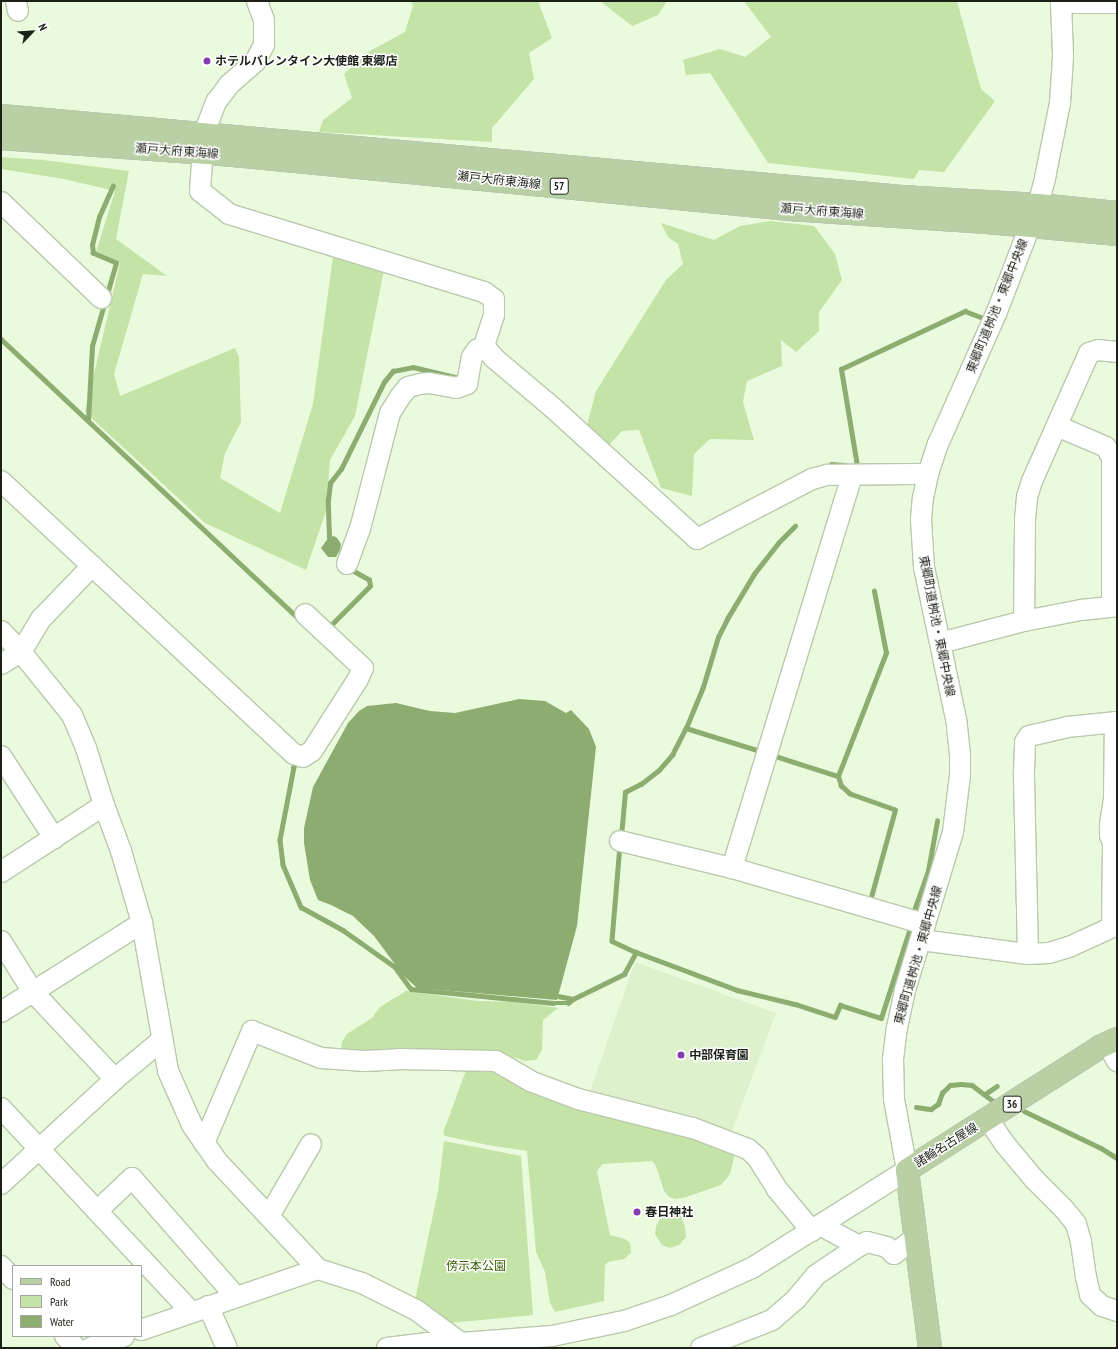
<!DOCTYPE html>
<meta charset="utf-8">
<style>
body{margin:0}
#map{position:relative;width:1118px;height:1349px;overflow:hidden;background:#eafbdd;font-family:"PT Sans Narrow","Noto Sans JP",sans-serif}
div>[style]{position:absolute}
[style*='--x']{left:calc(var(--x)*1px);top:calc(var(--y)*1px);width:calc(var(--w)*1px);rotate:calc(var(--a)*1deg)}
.built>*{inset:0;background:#ddf1cc}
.green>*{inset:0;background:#c3e3a7}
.water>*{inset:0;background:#8dac70}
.stream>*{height:4.5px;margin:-2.25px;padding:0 2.25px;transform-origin:2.25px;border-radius:2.25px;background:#8dac70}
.roads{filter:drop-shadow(1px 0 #b9c9ac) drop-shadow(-1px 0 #b9c9ac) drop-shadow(0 1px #b9c9ac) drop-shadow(0 -1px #b9c9ac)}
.minor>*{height:20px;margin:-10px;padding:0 10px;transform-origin:10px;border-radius:10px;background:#fff}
.major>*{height:22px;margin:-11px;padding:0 11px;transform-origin:11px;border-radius:11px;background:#b9d0a5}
.dots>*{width:11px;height:11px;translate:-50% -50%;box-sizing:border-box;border:2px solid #fff;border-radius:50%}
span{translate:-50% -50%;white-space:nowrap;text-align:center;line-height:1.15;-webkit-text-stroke:3px #fff;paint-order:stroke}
.shield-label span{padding:1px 3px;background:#fff;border:1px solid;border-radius:3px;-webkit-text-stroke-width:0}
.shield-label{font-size:11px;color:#1c2117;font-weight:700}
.poi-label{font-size:12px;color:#1c2117;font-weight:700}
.left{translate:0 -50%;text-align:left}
.street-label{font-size:12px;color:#1c2117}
.park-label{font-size:12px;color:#3b5f02}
.frame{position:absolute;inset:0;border:2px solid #1c2117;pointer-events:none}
.legend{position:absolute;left:12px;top:1265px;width:130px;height:72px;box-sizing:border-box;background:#fff;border:1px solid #a4a6a2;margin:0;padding:5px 7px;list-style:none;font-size:12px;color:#1c2117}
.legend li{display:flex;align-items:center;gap:8px;height:20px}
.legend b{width:20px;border:1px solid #a4a6a2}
.north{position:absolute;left:12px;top:12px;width:40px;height:40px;-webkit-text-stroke:3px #fff;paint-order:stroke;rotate:65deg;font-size:11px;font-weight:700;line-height:16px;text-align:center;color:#1c2117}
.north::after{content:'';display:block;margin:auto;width:14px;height:18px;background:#1c2117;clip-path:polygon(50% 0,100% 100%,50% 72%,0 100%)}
</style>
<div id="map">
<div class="built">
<div style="clip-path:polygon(635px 962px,776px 1013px,730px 1136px,588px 1097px)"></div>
</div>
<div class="green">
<div style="clip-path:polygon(411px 1px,538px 1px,552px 38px,529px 53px,534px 79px,492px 128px,492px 142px,319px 132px,323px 120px,352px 98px,344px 74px,368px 52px,405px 32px,413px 6px)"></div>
<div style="clip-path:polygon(600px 1px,667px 1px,658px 15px,632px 26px)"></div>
<div style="clip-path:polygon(744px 1px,957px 1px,981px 89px,995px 101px,944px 172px,919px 170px,914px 179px,768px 163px,710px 73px,686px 75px,683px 60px,720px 49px,745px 57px,771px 37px)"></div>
<div style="clip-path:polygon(1px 157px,43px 160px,129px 171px,116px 239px,167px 276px,143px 274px,114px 374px,120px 396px,235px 348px,239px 357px,241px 422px,225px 453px,220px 478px,280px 513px,313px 404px,333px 256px,384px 270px,355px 416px,330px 460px,326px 511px,306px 570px,205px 523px,85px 412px,120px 263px,96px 252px,115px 191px,64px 179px,1px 169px)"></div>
<div style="clip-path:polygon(770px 221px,814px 226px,835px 254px,842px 280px,819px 312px,819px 331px,796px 352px,781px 340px,782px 366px,747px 381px,743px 402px,754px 440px,710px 439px,694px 454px,692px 496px,661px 488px,639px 430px,622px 431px,608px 446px,587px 425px,596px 391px,666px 280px,683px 264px,678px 244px,668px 237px,661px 223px,714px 240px,740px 226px)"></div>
<div style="clip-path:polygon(406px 991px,478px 1001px,518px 1002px,558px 1008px,543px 1020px,542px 1050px,536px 1060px,525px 1061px,493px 1051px,368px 1056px,341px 1051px,342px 1042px,347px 1034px,372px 1018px,380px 1007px)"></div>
<div style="clip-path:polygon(468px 1065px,495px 1066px,736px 1149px,730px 1174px,721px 1185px,683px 1198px,675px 1199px,669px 1197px,664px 1191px,656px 1166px,652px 1161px,603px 1164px,599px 1168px,597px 1172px,610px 1235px,625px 1239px,630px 1243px,631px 1253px,624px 1259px,608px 1262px,605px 1265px,604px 1301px,555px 1312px,550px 1303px,545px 1272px,536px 1252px,527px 1151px,488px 1145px,445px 1136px,443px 1133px)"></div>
<div style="clip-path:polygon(444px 1141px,521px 1156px,533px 1315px,439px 1324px,415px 1300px,438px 1191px)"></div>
<div style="clip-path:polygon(671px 1214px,681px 1216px,685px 1227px,686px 1237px,679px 1245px,670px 1248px,662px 1245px,655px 1234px,656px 1226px,660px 1219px)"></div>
</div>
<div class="water">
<div style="clip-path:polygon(334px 536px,337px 538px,341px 544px,340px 550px,336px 557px,328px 557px,321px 548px,329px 537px)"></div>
<div style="clip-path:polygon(519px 699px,545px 701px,566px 713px,571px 710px,589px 729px,596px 747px,577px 926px,557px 1000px,417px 988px,403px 975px,374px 936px,353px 916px,331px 905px,318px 900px,310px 880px,304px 843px,304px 828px,313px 787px,348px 723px,359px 711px,367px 706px,396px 703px,430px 711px,455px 713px)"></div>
</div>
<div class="stream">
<div style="--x:1;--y:339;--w:410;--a:43.2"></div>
<div style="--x:88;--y:420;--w:74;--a:-86.9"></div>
<div style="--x:92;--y:346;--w:86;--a:-73.9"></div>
<div style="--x:116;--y:263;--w:25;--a:-157"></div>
<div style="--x:93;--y:253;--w:8;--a:-97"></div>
<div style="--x:92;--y:245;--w:29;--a:-76"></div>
<div style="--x:99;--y:217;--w:34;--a:-66"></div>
<div style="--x:831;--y:464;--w:14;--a:4"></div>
<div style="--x:852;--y:466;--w:5;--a:0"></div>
<div style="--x:857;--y:466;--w:98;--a:-99.4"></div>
<div style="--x:841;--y:369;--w:137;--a:-25.1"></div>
<div style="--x:965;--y:311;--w:17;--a:21"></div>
<div style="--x:331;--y:542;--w:5;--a:-112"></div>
<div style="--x:329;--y:537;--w:37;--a:-92"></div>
<div style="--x:328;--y:500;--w:17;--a:-83"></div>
<div style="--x:330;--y:483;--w:18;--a:-52"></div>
<div style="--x:341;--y:469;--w:97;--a:-63.7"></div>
<div style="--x:384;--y:382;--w:14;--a:-51"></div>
<div style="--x:393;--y:371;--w:20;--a:-11"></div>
<div style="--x:413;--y:367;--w:47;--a:13.4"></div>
<div style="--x:328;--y:628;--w:59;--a:-45"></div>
<div style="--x:370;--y:586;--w:6;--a:-99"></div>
<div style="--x:369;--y:580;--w:23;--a:-151"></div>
<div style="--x:686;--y:728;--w:81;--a:17.3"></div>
<div style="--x:772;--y:755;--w:69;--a:17.7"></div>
<div style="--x:298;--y:760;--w:8;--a:120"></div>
<div style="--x:294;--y:767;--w:74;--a:100.9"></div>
<div style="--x:280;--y:840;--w:25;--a:83"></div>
<div style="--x:283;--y:865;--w:46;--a:66.8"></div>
<div style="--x:301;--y:907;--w:48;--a:28.7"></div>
<div style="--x:343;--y:930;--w:64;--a:35.4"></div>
<div style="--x:395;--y:967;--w:27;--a:54"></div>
<div style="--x:411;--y:989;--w:143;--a:5.6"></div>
<div style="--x:553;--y:1003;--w:15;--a:0"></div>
<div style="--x:568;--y:1003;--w:6;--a:-39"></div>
<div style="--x:621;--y:836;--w:44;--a:-84.8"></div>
<div style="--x:625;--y:792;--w:18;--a:-27"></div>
<div style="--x:641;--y:784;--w:23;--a:-38"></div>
<div style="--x:659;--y:770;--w:20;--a:-49"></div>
<div style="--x:672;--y:755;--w:30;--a:-63"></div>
<div style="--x:686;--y:728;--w:44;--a:-67.5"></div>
<div style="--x:703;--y:687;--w:52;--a:-73.3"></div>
<div style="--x:718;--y:637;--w:20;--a:-63"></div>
<div style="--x:727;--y:619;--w:52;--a:-59"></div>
<div style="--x:754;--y:574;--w:39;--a:-52"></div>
<div style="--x:778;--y:543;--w:24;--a:-45"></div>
<div style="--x:620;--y:845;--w:96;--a:94.8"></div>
<div style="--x:612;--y:941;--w:26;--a:25"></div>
<div style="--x:871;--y:897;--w:90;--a:-74.6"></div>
<div style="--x:895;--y:810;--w:48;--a:-160.4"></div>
<div style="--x:850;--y:794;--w:12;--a:-138"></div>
<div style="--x:841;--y:786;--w:10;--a:-107"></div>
<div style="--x:838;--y:776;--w:132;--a:-68.7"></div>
<div style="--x:886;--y:653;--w:63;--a:-101"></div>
<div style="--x:912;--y:916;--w:48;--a:-70.4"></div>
<div style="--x:928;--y:871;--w:51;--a:-79.8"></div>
<div style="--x:558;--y:996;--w:15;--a:11"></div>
<div style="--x:573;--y:999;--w:57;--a:-26.1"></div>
<div style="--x:624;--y:974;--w:25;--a:-61"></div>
<div style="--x:636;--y:952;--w:108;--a:20.6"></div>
<div style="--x:737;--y:990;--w:60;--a:13.6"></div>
<div style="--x:795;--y:1004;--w:42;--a:18"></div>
<div style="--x:835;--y:1017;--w:13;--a:-67"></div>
<div style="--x:840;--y:1005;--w:43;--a:17.6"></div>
<div style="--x:881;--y:1018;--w:98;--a:-72.1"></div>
<div style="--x:985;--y:1094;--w:14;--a:-34"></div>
<div style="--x:916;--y:1107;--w:15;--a:8"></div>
<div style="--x:931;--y:1109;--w:9;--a:-36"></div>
<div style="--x:938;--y:1104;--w:12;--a:-70"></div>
<div style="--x:942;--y:1093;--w:11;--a:-45"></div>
<div style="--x:950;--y:1085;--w:11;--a:-5"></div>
<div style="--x:961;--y:1084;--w:11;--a:5"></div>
<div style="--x:972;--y:1085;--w:26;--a:37"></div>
<div style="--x:1024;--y:1111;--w:85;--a:25.7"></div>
<div style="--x:1101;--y:1148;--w:19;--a:32"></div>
</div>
<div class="roads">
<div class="minor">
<div style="--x:16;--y:1;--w:10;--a:79"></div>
<div style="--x:257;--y:1;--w:20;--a:70"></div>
<div style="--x:264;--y:20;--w:25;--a:90"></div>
<div style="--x:264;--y:45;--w:19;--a:118"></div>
<div style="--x:255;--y:62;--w:35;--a:139"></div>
<div style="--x:229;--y:85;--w:21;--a:127"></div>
<div style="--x:216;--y:102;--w:33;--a:111"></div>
<div style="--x:204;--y:133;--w:58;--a:93.9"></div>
<div style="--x:200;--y:191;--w:37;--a:38"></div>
<div style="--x:229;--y:214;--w:267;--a:17"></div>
<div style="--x:484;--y:292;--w:12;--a:35"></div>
<div style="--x:494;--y:299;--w:16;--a:90"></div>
<div style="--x:494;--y:315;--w:33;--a:108"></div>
<div style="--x:484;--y:346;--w:16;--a:50"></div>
<div style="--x:494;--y:358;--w:76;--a:40.2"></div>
<div style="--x:552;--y:407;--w:196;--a:42.3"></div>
<div style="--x:697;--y:539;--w:130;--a:-27.6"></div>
<div style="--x:812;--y:479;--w:16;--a:-15"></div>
<div style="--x:827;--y:475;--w:101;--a:-0.6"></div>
<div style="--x:1061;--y:3;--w:56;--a:0"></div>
<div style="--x:1;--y:202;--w:139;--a:43.8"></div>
<div style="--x:1057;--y:426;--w:53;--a:23.2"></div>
<div style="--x:1106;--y:447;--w:13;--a:61"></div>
<div style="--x:1112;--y:458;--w:148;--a:90"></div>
<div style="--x:1;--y:481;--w:400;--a:43"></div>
<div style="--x:294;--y:754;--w:9;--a:18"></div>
<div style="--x:303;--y:757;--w:11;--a:-34"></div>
<div style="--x:312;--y:751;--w:85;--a:-57.4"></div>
<div style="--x:358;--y:679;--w:12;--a:-66"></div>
<div style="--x:363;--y:668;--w:79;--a:-137"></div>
<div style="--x:347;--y:564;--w:37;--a:-70"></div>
<div style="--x:360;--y:529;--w:120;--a:-75.5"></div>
<div style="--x:390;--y:413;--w:19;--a:-58"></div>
<div style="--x:400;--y:397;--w:13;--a:-51"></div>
<div style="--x:408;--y:387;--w:12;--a:-14"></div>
<div style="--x:420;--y:384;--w:9;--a:-6"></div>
<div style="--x:429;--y:383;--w:27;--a:10"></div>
<div style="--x:456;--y:388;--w:12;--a:-20"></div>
<div style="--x:467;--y:384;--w:27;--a:-80"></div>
<div style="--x:472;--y:357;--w:9;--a:-54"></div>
<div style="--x:477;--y:350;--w:8;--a:-30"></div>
<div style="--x:1024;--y:621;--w:101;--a:-89.4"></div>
<div style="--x:1025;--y:520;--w:23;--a:-85"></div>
<div style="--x:1027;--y:497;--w:17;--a:-73"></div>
<div style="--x:1032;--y:481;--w:140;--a:-66"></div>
<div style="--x:1089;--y:353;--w:9;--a:-18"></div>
<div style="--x:1098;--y:350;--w:19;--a:6"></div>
<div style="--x:1;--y:631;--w:29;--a:46"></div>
<div style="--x:21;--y:652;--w:81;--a:51"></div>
<div style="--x:72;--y:715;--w:36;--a:67"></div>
<div style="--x:86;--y:748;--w:60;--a:72.5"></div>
<div style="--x:104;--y:805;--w:49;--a:69.7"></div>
<div style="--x:121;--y:851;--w:75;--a:73.7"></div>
<div style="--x:142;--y:923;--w:150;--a:80"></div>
<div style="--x:168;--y:1071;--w:59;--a:66"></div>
<div style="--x:192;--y:1125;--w:44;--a:55.2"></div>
<div style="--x:217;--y:1161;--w:148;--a:46.9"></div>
<div style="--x:318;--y:1269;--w:46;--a:17.7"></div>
<div style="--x:362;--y:1283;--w:60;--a:26.6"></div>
<div style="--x:416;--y:1310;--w:56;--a:36.3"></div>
<div style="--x:461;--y:1343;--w:4;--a:63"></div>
<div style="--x:940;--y:643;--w:87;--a:-14.7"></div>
<div style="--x:1024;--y:621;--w:58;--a:-10.9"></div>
<div style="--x:1081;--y:610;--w:36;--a:-6"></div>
<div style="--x:1;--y:664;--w:23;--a:-31"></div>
<div style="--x:21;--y:652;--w:39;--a:-59"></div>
<div style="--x:41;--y:619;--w:74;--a:-46.1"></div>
<div style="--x:1;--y:756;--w:98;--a:57.1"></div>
<div style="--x:620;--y:841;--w:115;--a:13.6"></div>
<div style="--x:732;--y:868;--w:201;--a:16.2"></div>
<div style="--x:732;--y:868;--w:410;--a:-73"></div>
<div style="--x:1;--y:872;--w:123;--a:-33"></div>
<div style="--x:1112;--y:927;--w:84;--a:-89.3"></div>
<div style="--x:1113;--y:843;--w:9;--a:-111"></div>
<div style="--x:1110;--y:835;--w:11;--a:-90"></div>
<div style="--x:1110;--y:824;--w:24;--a:-81"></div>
<div style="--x:1114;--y:800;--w:78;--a:-89.3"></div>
<div style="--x:921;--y:940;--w:108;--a:7.5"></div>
<div style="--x:1028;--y:954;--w:21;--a:-3"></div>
<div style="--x:1049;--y:953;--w:21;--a:-17"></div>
<div style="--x:1069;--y:947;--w:53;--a:-24.6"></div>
<div style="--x:1;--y:941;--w:60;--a:57.9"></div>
<div style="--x:33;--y:992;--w:120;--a:46.7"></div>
<div style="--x:1028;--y:954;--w:182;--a:-91.3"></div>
<div style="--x:1024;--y:772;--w:30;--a:-88"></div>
<div style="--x:1025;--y:742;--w:7;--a:-56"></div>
<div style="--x:1029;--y:736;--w:39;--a:-13"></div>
<div style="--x:1067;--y:727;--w:50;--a:-5.7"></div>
<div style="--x:1;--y:1012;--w:167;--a:-32.3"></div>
<div style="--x:1107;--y:1043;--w:21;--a:61"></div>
<div style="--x:1;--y:1108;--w:279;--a:47"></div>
<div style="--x:988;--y:1119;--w:29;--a:56"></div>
<div style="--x:1004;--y:1143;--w:47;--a:50.2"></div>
<div style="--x:1034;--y:1179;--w:42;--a:45"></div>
<div style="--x:1064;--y:1209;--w:19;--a:51"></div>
<div style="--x:1076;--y:1224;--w:19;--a:74"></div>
<div style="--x:1081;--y:1242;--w:35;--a:82"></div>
<div style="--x:1086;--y:1277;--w:18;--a:77"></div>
<div style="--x:1090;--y:1295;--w:16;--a:43"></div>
<div style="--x:1102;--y:1306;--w:16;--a:18"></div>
<div style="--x:204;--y:1143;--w:122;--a:-66.8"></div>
<div style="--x:252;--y:1031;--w:74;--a:21.4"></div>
<div style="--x:321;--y:1058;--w:44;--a:3.9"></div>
<div style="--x:365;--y:1061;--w:34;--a:-3"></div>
<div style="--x:399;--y:1059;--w:97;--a:1.2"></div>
<div style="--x:496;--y:1061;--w:39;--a:30"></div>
<div style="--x:530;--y:1081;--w:51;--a:20.6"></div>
<div style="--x:578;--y:1099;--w:119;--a:14.2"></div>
<div style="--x:693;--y:1128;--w:59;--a:20.9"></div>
<div style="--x:748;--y:1149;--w:12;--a:42"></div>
<div style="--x:757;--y:1157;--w:36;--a:58"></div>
<div style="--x:776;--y:1188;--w:56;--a:50.1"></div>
<div style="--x:1;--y:1184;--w:155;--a:-42.6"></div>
<div style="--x:115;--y:1079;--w:61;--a:-39.7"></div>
<div style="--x:97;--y:1211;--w:48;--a:-43.3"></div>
<div style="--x:132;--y:1178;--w:158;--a:48.8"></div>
<div style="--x:269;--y:1216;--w:83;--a:-59.7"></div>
<div style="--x:820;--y:1225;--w:44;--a:28.3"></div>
<div style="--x:1;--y:1266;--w:18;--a:47"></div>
<div style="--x:208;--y:1306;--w:46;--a:65.7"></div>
<div style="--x:141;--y:1330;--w:187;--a:-19"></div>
<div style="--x:65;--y:1336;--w:16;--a:47"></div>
<div style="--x:90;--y:1348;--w:36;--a:-19"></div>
<div style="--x:387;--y:1348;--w:41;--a:-7"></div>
<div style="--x:428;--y:1343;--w:33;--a:0"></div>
<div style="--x:461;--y:1343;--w:91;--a:-4.4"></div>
<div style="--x:552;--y:1336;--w:74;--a:-11.8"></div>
<div style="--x:624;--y:1321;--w:50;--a:-18.8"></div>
<div style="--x:671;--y:1305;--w:89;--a:-24.6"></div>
<div style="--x:752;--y:1268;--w:183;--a:-32.3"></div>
<div style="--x:907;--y:1170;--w:72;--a:-100.4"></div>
<div style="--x:894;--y:1099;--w:40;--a:-91.4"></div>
<div style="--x:893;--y:1059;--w:31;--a:-83"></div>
<div style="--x:897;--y:1028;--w:39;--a:-78"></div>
<div style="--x:905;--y:990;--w:165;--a:-73.1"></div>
<div style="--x:953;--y:832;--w:57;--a:-83"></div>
<div style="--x:960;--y:775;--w:20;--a:-90"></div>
<div style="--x:960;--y:755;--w:36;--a:-96"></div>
<div style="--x:956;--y:719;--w:155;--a:-101.9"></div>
<div style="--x:924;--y:567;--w:48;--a:-93.6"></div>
<div style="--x:921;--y:519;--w:21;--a:-85"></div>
<div style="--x:923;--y:498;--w:25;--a:-78"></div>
<div style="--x:928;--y:474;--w:32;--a:-72"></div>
<div style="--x:938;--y:444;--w:142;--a:-66"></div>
<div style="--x:996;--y:314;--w:117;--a:-68.9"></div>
<div style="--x:1038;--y:205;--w:28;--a:-75"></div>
<div style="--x:1045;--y:178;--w:76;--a:-78.7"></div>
<div style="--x:1060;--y:103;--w:47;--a:-86.3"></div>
<div style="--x:1063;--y:56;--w:55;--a:-92.1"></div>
<div style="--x:701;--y:1348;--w:76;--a:-21.5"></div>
<div style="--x:772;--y:1320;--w:32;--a:-41"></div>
<div style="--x:796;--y:1299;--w:31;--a:-50"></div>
<div style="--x:816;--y:1275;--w:52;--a:-34"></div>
<div style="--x:859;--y:1246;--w:9;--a:-27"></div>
<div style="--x:867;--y:1242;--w:21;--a:14"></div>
<div style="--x:887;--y:1247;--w:10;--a:45"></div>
<div style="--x:894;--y:1254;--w:26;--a:-37"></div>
</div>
<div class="major">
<div style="--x:1;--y:116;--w:904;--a:5.14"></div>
<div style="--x:901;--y:197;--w:137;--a:3.3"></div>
<div style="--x:1038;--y:205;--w:79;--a:5.8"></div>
<div style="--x:1;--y:138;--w:234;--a:4.2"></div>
<div style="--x:234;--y:155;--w:559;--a:5.55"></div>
<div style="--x:790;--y:209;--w:198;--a:3.8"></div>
<div style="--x:988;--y:222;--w:130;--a:5.3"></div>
<div style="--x:930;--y:1348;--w:179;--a:-97.4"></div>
<div style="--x:907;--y:1170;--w:229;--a:-32.5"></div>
<div style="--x:1100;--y:1047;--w:19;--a:-25"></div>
</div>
</div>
<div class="dots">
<div style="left:207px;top:61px;background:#863db0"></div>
<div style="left:681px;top:1055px;background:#863db0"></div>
<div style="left:637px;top:1212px;background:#863db0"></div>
</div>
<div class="shield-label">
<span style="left:559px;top:186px">57</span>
<span style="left:1012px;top:1104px">36</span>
</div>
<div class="poi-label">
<span class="left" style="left:215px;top:61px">ホテルバレンタイン大使館 東郷店</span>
<span class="left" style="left:689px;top:1055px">中部保育園</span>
<span class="left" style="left:645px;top:1212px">春日神社</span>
</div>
<div class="street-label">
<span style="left:177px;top:151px;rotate:4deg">瀬戸大府東海線</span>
<span style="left:499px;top:180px;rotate:6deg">瀬戸大府東海線</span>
<span style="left:822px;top:211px;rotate:4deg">瀬戸大府東海線</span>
<span style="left:997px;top:306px;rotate:-68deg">東郷町道桝池・東郷中央線</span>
<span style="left:937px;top:626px;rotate:79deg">東郷町道桝池・東郷中央線</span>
<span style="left:918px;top:955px;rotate:-74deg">東郷町道桝池・東郷中央線</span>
<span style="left:946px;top:1145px;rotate:-32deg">諸輪名古屋線</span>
</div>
<div class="park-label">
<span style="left:476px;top:1266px">傍示本公園</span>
</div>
<div class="frame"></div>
<ul class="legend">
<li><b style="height:5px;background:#b9d0a5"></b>Road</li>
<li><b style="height:11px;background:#c3e3a7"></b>Park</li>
<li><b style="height:11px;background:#8dac70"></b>Water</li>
</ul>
<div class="north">N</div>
</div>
